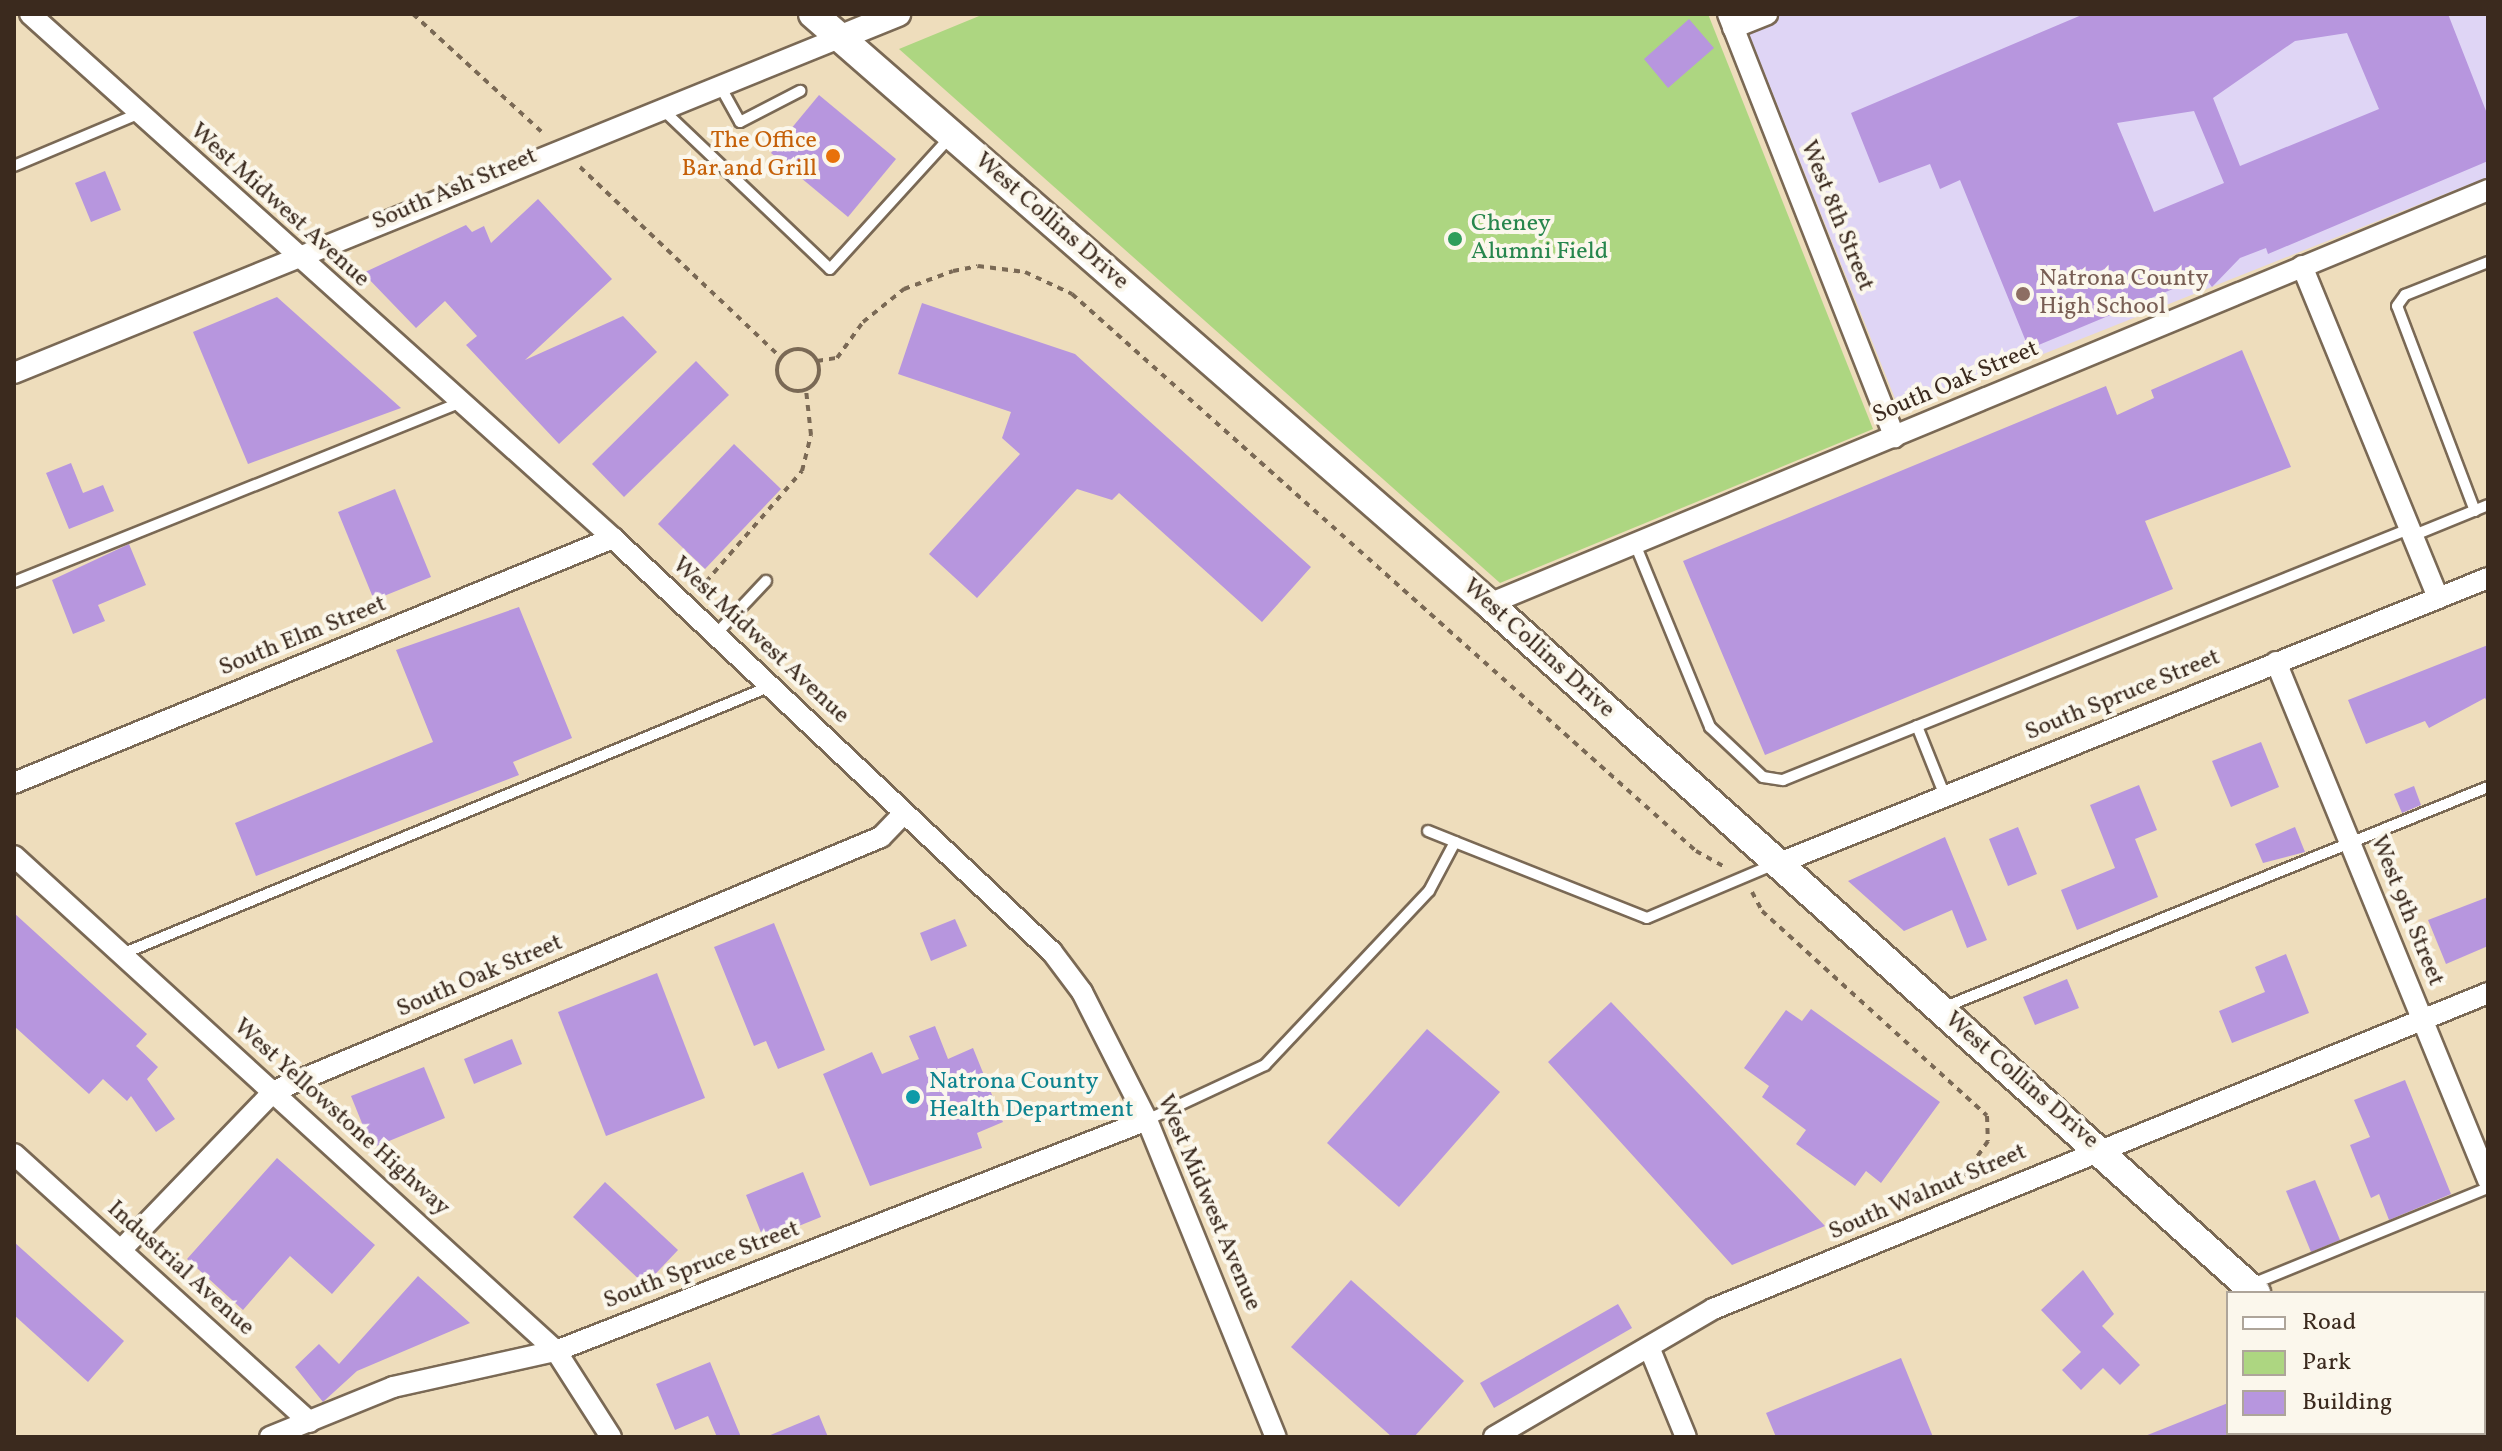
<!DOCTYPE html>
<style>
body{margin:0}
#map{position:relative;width:2502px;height:1451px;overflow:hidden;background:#eeddbc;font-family:Vollkorn,serif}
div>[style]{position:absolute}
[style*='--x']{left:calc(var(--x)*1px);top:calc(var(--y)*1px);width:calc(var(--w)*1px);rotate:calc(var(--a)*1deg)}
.built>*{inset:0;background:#dfd5f5}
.green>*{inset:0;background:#add681}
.building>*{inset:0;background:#b796de}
.path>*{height:4px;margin-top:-2px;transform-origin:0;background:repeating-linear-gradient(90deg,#7a6955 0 6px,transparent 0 12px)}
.path>.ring{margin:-2px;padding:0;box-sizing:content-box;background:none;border:4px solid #7a6955;border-radius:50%}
.roads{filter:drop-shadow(2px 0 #7a6955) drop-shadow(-2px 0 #7a6955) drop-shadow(0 2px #7a6955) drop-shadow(0 -2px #7a6955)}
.service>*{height:10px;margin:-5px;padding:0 5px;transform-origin:5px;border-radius:5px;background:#fff}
.minor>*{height:20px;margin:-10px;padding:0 10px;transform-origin:10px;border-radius:10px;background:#fff}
.tertiary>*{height:24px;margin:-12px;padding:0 12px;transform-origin:12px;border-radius:12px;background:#fff}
.secondary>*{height:28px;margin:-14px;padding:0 14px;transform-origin:14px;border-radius:14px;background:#fff}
.dots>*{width:22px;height:22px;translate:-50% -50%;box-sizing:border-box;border:4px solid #fbf7ec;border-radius:50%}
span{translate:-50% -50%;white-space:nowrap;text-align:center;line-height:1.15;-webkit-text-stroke:8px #fbf7ec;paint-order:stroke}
.food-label{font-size:24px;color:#c56008}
.right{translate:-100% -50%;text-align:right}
.street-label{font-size:24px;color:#3b2a1e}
.leisure-label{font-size:24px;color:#27864d}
.left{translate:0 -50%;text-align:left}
.education-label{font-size:24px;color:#785e54}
.culture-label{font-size:24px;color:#0d838f}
.frame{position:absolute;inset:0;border:16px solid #3b2a1e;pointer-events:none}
.legend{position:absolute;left:2226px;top:1291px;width:260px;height:144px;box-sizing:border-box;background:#fbf7ec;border:2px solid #aea59a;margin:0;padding:10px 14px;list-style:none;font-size:24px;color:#3b2a1e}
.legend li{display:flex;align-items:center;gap:16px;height:40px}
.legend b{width:40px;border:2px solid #aea59a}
</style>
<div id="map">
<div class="built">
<div style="clip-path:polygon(1741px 14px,2488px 14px,2488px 177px,1900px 411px)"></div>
</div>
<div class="green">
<div style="clip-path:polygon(984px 14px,1708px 14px,1873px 429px,1500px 583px,899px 49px)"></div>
</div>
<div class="building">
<div style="clip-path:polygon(evenodd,2084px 14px,2448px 14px,2488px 116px,2488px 161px,2268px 254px,2266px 248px,2240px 258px,2212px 287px,2204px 276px,2029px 349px,1960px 180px,1940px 189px,1930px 164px,1879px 183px,1851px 113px,2084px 14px,2347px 33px,2379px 109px,2240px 166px,2213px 98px,2295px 41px,2347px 33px,2084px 14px,2194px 111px,2224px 183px,2154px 212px,2117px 123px,2194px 111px)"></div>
<div style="clip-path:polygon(1689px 19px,1714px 48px,1668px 88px,1644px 59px)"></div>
<div style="clip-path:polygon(819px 95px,896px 159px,848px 217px,771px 153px)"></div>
<div style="clip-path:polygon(105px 171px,121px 210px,91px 222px,75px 183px)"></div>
<div style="clip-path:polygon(538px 199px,612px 279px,525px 360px,623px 316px,657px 352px,559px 444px,466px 345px,477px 336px,445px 301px,416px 328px,363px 273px,466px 225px,472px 232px,484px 226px,491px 243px)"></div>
<div style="clip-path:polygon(277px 297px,401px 408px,248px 464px,193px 332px)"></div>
<div style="clip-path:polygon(922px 303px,1075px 354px,1311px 567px,1262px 622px,1119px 493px,1112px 500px,1077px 489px,977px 598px,929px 554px,1020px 454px,1002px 438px,1011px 412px,898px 374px)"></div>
<div style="clip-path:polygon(2242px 350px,2291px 467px,2145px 521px,2173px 589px,1765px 755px,1683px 561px,2106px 386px,2117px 415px,2154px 398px,2151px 390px)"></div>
<div style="clip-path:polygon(696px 361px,729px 395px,624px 497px,592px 464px)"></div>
<div style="clip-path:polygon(734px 444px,781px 489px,705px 569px,658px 524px)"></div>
<div style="clip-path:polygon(71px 463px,83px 493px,103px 485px,114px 511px,69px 529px,46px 473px)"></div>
<div style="clip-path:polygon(395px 489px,431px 577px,374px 600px,338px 512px)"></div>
<div style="clip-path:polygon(129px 544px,146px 585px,98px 605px,105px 621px,73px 634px,52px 580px)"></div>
<div style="clip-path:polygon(519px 607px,572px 738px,513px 762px,519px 775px,256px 876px,235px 823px,433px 742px,396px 650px)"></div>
<div style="clip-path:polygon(2488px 645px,2488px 704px,2485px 698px,2429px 728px,2425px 721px,2366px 744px,2348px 700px)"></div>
<div style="clip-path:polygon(2261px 742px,2279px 787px,2231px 807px,2212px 761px)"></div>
<div style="clip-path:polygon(2139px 785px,2157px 830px,2135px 839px,2158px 897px,2077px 930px,2061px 890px,2115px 868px,2090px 805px)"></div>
<div style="clip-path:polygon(2414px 786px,2421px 805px,2402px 813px,2394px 794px)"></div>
<div style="clip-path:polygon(2018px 827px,2037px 874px,2008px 886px,1989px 839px)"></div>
<div style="clip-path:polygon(2295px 827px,2305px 852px,2263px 863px,2255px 844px)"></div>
<div style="clip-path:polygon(1945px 837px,1987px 940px,1967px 948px,1952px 910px,1904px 931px,1848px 881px)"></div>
<div style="clip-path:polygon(2488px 897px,2488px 946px,2446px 964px,2428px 920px)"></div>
<div style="clip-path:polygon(14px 913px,147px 1034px,136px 1046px,158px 1067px,147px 1079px,175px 1119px,156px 1132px,131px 1096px,127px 1101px,103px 1079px,89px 1094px,14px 1026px)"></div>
<div style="clip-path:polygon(955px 919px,967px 946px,931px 961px,920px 933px)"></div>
<div style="clip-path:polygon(774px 923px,825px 1050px,778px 1069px,766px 1041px,754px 1046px,714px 947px)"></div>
<div style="clip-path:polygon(2286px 954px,2309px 1013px,2232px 1043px,2219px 1011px,2265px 992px,2255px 967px)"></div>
<div style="clip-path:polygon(657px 973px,705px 1098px,606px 1136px,558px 1012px)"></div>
<div style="clip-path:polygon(2067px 979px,2079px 1008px,2035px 1025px,2023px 997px)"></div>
<div style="clip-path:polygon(1611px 1002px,1782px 1181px,1825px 1226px,1732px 1265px,1548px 1062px)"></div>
<div style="clip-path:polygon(1811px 1009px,1940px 1102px,1881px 1183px,1866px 1171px,1855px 1186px,1796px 1144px,1806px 1130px,1762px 1097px,1769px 1086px,1744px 1068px,1786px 1010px,1802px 1021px)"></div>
<div style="clip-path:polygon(935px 1026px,948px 1059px,973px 1048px,1003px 1122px,977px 1133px,982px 1148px,870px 1186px,823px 1074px,872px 1052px,882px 1074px,919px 1059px,909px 1036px)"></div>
<div style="clip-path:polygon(1427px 1029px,1500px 1092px,1399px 1207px,1327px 1143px)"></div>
<div style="clip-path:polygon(512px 1039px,522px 1064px,474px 1084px,464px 1059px)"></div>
<div style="clip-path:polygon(424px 1067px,445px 1118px,372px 1148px,351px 1096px)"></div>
<div style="clip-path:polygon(2405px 1080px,2451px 1194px,2389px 1220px,2379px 1194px,2371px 1198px,2350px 1145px,2370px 1137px,2354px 1100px)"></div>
<div style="clip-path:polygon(277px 1158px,375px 1245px,332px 1294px,290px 1256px,243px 1310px,187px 1259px)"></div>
<div style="clip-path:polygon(803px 1172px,821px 1217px,764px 1240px,746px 1195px)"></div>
<div style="clip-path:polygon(2315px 1180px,2340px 1240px,2311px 1252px,2286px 1191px)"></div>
<div style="clip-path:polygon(605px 1182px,678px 1250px,645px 1285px,573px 1217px)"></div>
<div style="clip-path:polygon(14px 1242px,124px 1341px,88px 1382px,14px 1315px)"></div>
<div style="clip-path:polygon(2083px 1270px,2114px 1314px,2102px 1326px,2140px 1365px,2120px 1385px,2103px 1368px,2081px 1390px,2062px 1370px,2081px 1352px,2041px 1310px)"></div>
<div style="clip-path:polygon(418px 1276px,470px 1323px,357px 1371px,323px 1402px,295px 1367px,319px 1344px,339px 1364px)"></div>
<div style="clip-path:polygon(1351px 1280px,1464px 1381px,1414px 1437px,1392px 1437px,1291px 1347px)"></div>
<div style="clip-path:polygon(1618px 1304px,1632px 1328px,1494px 1408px,1480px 1383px)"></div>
<div style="clip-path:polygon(1901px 1358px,1933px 1437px,1776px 1437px,1766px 1413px)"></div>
<div style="clip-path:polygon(710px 1362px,741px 1437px,717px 1437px,708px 1416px,675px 1430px,656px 1384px)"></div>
<div style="clip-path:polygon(2228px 1403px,2228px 1437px,2146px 1437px,2145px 1436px)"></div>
<div style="clip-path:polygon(819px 1415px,828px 1437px,768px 1437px,768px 1436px)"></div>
</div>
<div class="path">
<div style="--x:413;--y:14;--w:178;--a:42.5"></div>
<div style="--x:580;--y:167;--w:277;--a:43.5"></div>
<div class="ring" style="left:777px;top:349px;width:38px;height:38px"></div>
<div style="--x:817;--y:361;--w:20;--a:-9"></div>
<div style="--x:837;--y:358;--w:44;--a:-54.2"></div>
<div style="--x:863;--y:322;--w:53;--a:-38.8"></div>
<div style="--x:904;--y:289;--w:52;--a:-20.2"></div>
<div style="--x:953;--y:271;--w:25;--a:-11"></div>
<div style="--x:978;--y:266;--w:47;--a:7.3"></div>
<div style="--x:1025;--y:272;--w:52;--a:25.1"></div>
<div style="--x:1072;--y:294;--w:836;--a:41.75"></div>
<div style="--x:1696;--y:851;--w:33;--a:29"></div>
<div style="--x:698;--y:591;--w:159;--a:-49.1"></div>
<div style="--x:802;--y:471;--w:37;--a:-76"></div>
<div style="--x:811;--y:435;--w:45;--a:-96.3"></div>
<div style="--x:1752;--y:892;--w:21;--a:62"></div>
<div style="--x:1762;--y:911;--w:304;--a:42.3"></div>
<div style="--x:1987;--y:1116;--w:25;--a:88"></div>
<div style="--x:1988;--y:1141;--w:47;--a:124.7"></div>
<div style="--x:1193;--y:1171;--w:87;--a:67.6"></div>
</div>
<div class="roads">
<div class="service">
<div style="--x:720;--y:86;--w:41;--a:60.9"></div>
<div style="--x:740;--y:122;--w:68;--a:-27.3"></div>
<div style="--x:661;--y:108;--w:233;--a:43.6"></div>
<div style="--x:830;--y:269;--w:178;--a:-47.7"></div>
<div style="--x:14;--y:166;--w:134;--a:-22.8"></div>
<div style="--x:2475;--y:511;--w:219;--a:-110.8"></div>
<div style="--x:2397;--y:306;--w:14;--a:-54"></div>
<div style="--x:2405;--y:295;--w:89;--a:-21.7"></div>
<div style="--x:2412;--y:536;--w:82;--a:-22.2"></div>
<div style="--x:1635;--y:544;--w:198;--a:67.7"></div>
<div style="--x:1710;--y:727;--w:73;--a:43.3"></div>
<div style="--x:1763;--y:777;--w:20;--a:9"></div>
<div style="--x:1783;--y:780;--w:674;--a:-21.85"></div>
<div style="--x:14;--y:582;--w:480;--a:-21.9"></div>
<div style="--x:716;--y:634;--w:73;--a:-46.7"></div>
<div style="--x:1917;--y:726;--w:75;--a:68.2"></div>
<div style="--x:1428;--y:831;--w:29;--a:22"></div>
<div style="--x:122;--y:954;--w:702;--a:-22.44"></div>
<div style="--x:1945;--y:1007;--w:586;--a:-22.06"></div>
<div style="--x:1147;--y:1120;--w:130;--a:-25"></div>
<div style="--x:1265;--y:1065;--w:239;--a:-46.7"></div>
<div style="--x:1429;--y:891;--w:55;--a:-62"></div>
<div style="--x:1455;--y:842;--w:206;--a:21.6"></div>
<div style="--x:1647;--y:918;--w:139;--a:-22.9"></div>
<div style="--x:2250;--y:1285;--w:257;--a:-22.2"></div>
</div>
<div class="minor">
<div style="--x:30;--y:14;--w:784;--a:41.95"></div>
<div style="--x:613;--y:538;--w:603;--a:43.32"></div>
<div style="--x:1052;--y:952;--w:50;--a:53.1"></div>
<div style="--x:1082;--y:992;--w:144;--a:63.1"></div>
<div style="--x:1147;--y:1120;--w:342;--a:67.9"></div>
<div style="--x:1728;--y:14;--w:455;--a:68.5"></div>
<div style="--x:1733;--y:28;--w:37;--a:-22"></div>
<div style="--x:2302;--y:266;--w:359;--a:67.7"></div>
<div style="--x:14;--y:373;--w:890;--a:-22.1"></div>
<div style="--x:1489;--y:604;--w:1081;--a:-22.51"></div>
<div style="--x:2276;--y:662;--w:560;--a:67.74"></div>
<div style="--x:14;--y:783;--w:647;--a:-22.25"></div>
<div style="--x:14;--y:856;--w:734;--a:42.4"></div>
<div style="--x:556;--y:1351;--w:102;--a:57.4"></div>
<div style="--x:1777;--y:864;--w:766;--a:-21.91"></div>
<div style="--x:14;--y:1154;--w:399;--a:42.2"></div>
<div style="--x:121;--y:1250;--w:221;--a:-46.1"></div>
<div style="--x:274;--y:1091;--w:658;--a:-22.71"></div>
<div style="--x:881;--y:837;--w:32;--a:-46"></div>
<div style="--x:1649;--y:1347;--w:97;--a:67.7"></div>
<div style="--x:2484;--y:1376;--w:4;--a:-14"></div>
<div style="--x:270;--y:1437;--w:133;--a:-22.1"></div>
<div style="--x:393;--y:1387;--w:167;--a:-12.5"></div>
<div style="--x:556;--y:1351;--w:635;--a:-21.35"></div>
<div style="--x:1494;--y:1437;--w:254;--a:-30.3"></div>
<div style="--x:1713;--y:1309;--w:837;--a:-22.18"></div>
</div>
<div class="tertiary">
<div style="--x:839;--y:38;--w:64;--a:-22.1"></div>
</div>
<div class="secondary">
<div style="--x:813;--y:14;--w:897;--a:41.11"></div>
<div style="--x:1489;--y:604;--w:1031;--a:41.93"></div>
<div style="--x:2410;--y:1433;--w:6;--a:39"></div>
</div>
</div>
<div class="dots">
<div style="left:833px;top:156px;background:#e8710a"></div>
<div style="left:1455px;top:239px;background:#2e9e5b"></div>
<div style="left:2023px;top:294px;background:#8d6e63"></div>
<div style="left:913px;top:1097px;background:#0f9aa8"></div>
</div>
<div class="food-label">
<span class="right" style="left:817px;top:156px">The Office<br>Bar and Grill</span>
</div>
<div class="street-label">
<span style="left:455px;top:190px;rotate:-23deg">South Ash Street</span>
<span style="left:279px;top:206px;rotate:42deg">West Midwest Avenue</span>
<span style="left:1836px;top:216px;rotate:68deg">West 8th Street</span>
<span style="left:1051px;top:222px;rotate:41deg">West Collins Drive</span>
<span style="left:1956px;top:383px;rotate:-23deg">South Oak Street</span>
<span style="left:303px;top:637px;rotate:-22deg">South Elm Street</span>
<span style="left:760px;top:641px;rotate:43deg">West Midwest Avenue</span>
<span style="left:1538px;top:649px;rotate:42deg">West Collins Drive</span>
<span style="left:2123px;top:696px;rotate:-22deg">South Spruce Street</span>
<span style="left:2406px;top:911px;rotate:68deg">West 9th Street</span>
<span style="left:480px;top:977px;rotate:-23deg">South Oak Street</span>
<span style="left:2021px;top:1081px;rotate:41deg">West Collins Drive</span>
<span style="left:341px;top:1118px;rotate:42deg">West Yellowstone Highway</span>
<span style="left:1928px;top:1193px;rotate:-23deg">South Walnut Street</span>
<span style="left:1208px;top:1203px;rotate:67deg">West Midwest Avenue</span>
<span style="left:702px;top:1266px;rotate:-21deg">South Spruce Street</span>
<span style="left:180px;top:1269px;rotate:42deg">Industrial Avenue</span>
</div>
<div class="leisure-label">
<span class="left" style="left:1471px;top:239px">Cheney<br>Alumni Field</span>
</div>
<div class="education-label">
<span class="left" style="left:2039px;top:294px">Natrona County<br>High School</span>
</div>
<div class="culture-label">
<span class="left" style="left:929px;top:1097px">Natrona County<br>Health Department</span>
</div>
<div class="frame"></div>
<ul class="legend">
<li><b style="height:10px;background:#fff"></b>Road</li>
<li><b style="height:22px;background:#add681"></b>Park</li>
<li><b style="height:22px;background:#b796de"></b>Building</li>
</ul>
</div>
